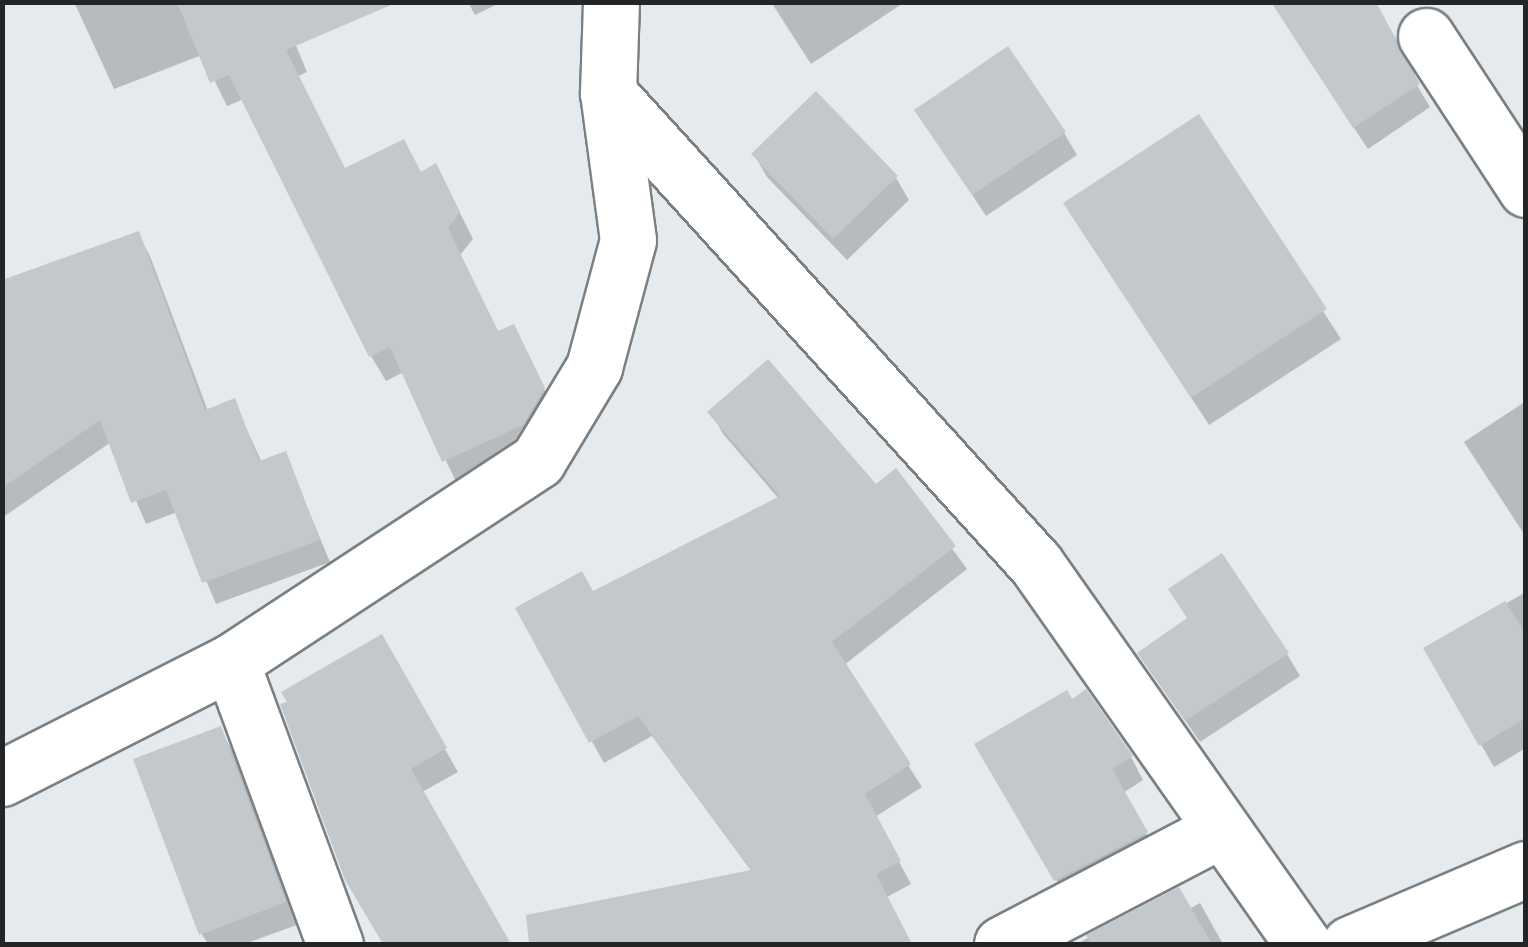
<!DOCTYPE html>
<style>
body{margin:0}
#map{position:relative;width:1528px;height:947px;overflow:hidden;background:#e5eaee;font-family:"Zilla Slab",serif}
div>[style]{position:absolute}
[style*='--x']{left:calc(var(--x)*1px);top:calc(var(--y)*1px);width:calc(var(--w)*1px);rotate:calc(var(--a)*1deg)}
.shadow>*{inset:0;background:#0003}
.building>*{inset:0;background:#c3c8cc}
.roads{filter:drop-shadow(2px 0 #7b8083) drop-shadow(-2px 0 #7b8083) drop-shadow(0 2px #7b8083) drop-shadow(0 -2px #7b8083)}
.minor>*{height:55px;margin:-27.5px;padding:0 27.5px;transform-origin:27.5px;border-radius:27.5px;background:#fff}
span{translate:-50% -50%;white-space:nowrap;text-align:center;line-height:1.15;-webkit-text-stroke:8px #fff;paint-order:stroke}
.frame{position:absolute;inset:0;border:5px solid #232526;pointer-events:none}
</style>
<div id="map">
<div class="shadow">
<div style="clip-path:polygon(278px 2px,307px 72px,298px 76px,345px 171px,421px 174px,449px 191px,473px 239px,460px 255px,499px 333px,513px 327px,557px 415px,458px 486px,404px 372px,386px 381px,371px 356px,244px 99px,227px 106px,202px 55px,114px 89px,75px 4px)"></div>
<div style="clip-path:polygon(468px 2px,502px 2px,475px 15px)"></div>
<div style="clip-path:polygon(771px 2px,905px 2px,811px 64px)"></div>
<div style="clip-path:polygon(1373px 2px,1408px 58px,1410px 74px,1430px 107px,1368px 149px,1300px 46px)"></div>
<div style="clip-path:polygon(917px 111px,1064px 133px,1077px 155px,986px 216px)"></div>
<div style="clip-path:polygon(1198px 117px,1341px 339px,1209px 425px,1083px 232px)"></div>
<div style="clip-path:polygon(754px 154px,896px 178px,909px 200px,847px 260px,767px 177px)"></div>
<div style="clip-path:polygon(138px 234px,150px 256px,208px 411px,234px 401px,262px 463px,285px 454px,330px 562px,216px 604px,177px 512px,146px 524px,111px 442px,2px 518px,2px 412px)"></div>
<div style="clip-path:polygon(1526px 401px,1526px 537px,1464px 442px)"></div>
<div style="clip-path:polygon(711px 412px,876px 487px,896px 472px,967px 569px,844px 665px,922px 787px,875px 817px,911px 884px,887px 897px,911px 944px,650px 944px,640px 895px,752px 872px,652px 736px,604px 763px,518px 609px,593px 594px,779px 499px,723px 434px)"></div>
<div style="clip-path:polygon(1526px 592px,1526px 748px,1494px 767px,1426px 649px)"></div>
<div style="clip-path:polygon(1189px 620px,1287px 654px,1300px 676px,1200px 742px,1140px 654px)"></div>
<div style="clip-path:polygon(381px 638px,458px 772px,422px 792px,508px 944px,385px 944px,347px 878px)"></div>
<div style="clip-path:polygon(220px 729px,233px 752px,297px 925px,244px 944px,208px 944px,201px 933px)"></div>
<div style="clip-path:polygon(977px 744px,1131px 757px,1143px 780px,1123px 793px,1159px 856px,1069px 902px)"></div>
<div style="clip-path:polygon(1178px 890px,1189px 909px,1200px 903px,1223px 944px,1077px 944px)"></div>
</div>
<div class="building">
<div style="clip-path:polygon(177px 2px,398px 2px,286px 50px,345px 168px,404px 139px,421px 172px,436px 163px,460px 212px,448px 228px,498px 331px,514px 324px,545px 388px,523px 425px,442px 462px,390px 347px,369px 357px,229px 75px,210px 83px)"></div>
<div style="clip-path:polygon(1271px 2px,1376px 2px,1420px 84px,1353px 128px)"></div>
<div style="clip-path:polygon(1008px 46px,1066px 132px,972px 195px,914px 110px)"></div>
<div style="clip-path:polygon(816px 91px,898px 176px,833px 239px,751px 154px)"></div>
<div style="clip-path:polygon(1199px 114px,1327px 309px,1191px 398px,1063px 203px)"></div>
<div style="clip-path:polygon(139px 231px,205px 410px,235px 398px,259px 461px,286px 451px,320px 540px,202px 583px,166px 490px,131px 503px,100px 420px,2px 488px,2px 280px)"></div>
<div style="clip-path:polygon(768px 359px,876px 484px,896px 468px,956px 546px,832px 642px,911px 764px,865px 794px,901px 861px,876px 874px,912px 944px,529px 944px,526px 915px,751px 870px,638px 716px,589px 743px,515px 608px,582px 571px,593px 591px,780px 496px,707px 412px)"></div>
<div style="clip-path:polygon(1222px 553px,1289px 653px,1185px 721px,1137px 653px,1187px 618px,1168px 589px)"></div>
<div style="clip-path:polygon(1505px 601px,1526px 635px,1526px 718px,1479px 746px,1423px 648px)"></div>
<div style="clip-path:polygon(382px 634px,447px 748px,411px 769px,511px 944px,383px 944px,345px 880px,280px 704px,287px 702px,281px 692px)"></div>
<div style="clip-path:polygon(1086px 689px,1133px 756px,1112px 769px,1148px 832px,1054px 881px,974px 744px,1067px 690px,1072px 699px)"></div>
<div style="clip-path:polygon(221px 726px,286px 902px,199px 935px,133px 759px)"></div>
<div style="clip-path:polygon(1179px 887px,1212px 944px,1091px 944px,1086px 935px)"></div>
</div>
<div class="roads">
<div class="minor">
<div style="--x:1426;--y:36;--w:183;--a:56.8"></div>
<div style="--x:608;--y:93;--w:636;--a:47.74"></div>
<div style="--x:1036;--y:564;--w:464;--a:54.9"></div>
<div style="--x:231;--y:662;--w:301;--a:69.8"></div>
<div style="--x:2;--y:778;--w:257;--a:-26.9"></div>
<div style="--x:231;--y:662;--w:367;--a:-33.3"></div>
<div style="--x:538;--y:460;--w:109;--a:-58.9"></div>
<div style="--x:594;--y:367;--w:131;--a:-75"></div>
<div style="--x:628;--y:240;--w:148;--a:-97.7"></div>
<div style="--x:608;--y:93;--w:91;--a:-88.1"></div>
<div style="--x:1002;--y:944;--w:246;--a:-27.6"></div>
<div style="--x:1350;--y:944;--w:191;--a:-23.1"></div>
</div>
</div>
<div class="frame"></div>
</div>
